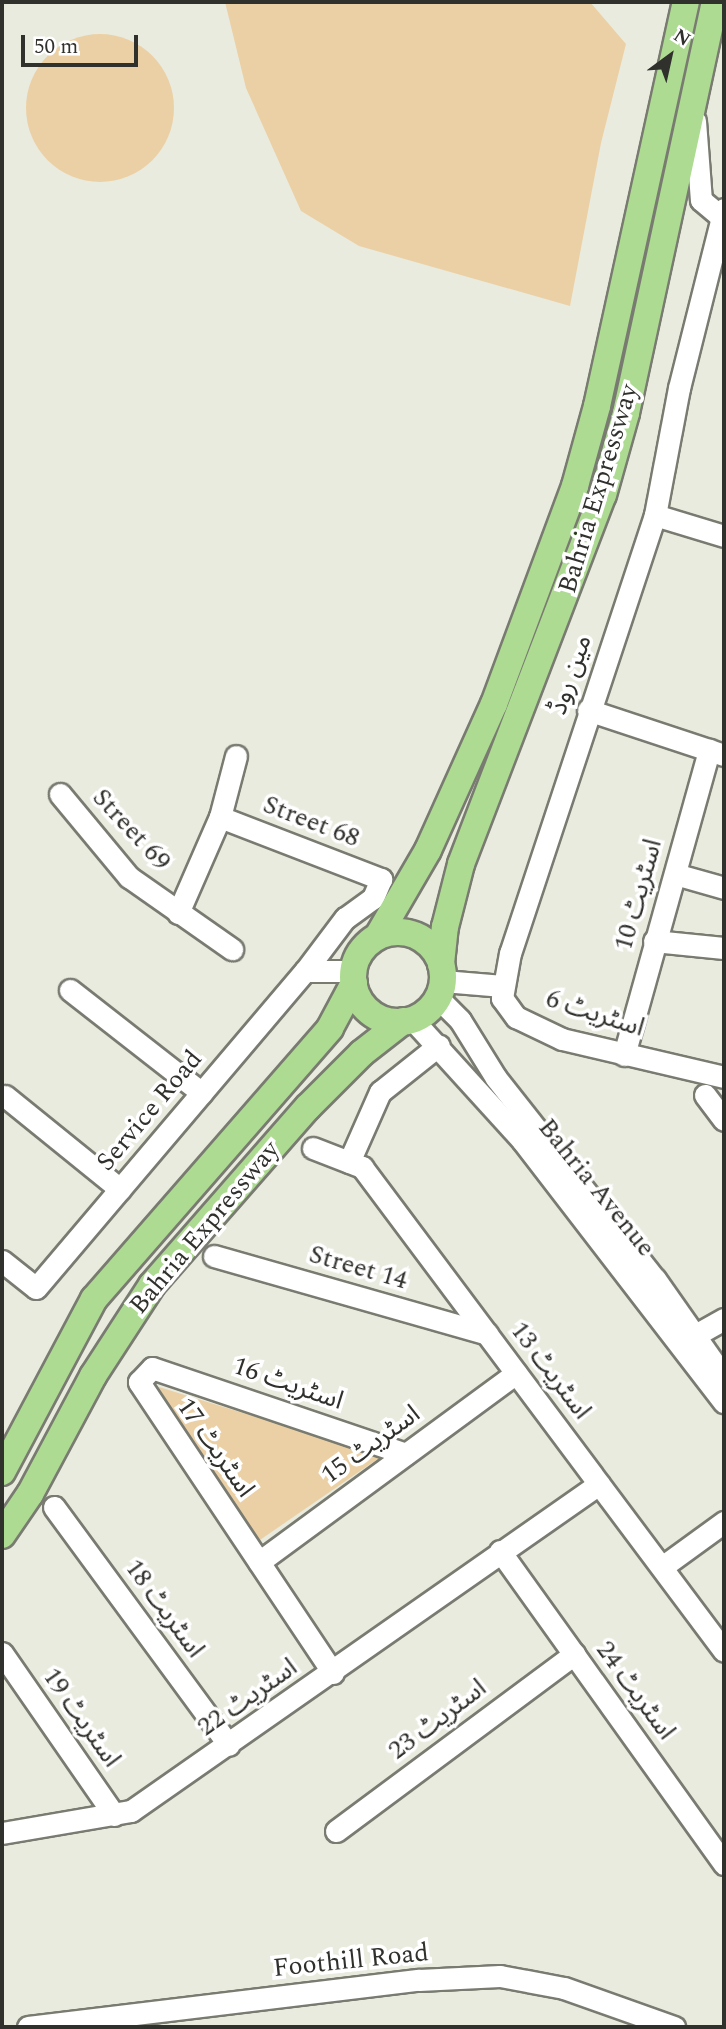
<!DOCTYPE html>
<meta charset="utf-8">
<style>
body{margin:0}
#map{position:relative;width:726px;height:2029px;overflow:hidden;background:#e9ebdf;font-family:Spectral,"Noto Sans Arabic",serif}
div>[style]{position:absolute}
[style*='--x']{left:calc(var(--x)*1px);top:calc(var(--y)*1px);width:calc(var(--w)*1px);rotate:calc(var(--a)*1deg)}
.green>*{inset:0;background:#ecd0a5}
.round{border-radius:50%}
.roads{filter:drop-shadow(2px 0 #797b71) drop-shadow(-2px 0 #797b71) drop-shadow(0 2px #797b71) drop-shadow(0 -2px #797b71)}
.minor>*{height:21px;margin:-10.5px;padding:0 10.5px;transform-origin:10.5px;border-radius:10.5px;background:#fff}
.major>*{height:26px;margin:-13px;padding:0 13px;transform-origin:13px;border-radius:13px;background:#addb92}
.major>.ring{margin:-13px;padding:0;box-sizing:content-box;background:none;border:26px solid #addb92;border-radius:50%}
span{translate:-50% -50%;white-space:nowrap;text-align:center;line-height:1.15;-webkit-text-stroke:7px #fff;paint-order:stroke}
.street-label{font-size:26px;color:#30312d}
.frame{position:absolute;inset:0;border:4px solid #30312d;pointer-events:none}
.north{position:absolute;left:635px;top:21px;width:70px;height:70px;-webkit-text-stroke:5px #fff;paint-order:stroke;rotate:33deg;font-size:19px;font-weight:700;line-height:28px;text-align:center;color:#30312d}
.north::after{content:'';display:block;margin:auto;width:24px;height:32px;background:#30312d;clip-path:polygon(50% 0,100% 100%,50% 72%,0 100%)}
.scale{position:absolute;left:21px;top:35px;width:117px;height:32px;box-sizing:border-box;border:4px solid #30312d;border-top:0;padding-left:9px;font-size:21px;line-height:24px;white-space:nowrap;color:#30312d;-webkit-text-stroke:5px #fff;paint-order:stroke}
</style>
<div id="map">
<div class="green">
<div style="clip-path:polygon(225px 2px,590px 2px,626px 44px,601px 143px,570px 306px,359px 246px,301px 211px,246px 88px)"></div>
<div class="round" style="left:26px;top:34px;width:148px;height:148px"></div>
<div style="clip-path:polygon(146px 1383px,382px 1456px,257px 1542px)"></div>
</div>
<div class="roads">
<div class="minor">
<div style="--x:695;--y:121;--w:79;--a:85.7"></div>
<div style="--x:701;--y:200;--w:30;--a:40"></div>
<div style="--x:724;--y:209;--w:185;--a:104.1"></div>
<div style="--x:679;--y:388;--w:129;--a:100.7"></div>
<div style="--x:655;--y:515;--w:461;--a:108.3"></div>
<div style="--x:510;--y:953;--w:46;--a:100.1"></div>
<div style="--x:502;--y:998;--w:24;--a:54"></div>
<div style="--x:516;--y:1017;--w:51;--a:25.6"></div>
<div style="--x:562;--y:1039;--w:166;--a:13.2"></div>
<div style="--x:655;--y:515;--w:72;--a:16.9"></div>
<div style="--x:588;--y:710;--w:143;--a:18.3"></div>
<div style="--x:60;--y:794;--w:108;--a:50.3"></div>
<div style="--x:129;--y:877;--w:126;--a:35"></div>
<div style="--x:220;--y:817;--w:173;--a:21.1"></div>
<div style="--x:381;--y:879;--w:21;--a:113"></div>
<div style="--x:373;--y:898;--w:34;--a:144"></div>
<div style="--x:345;--y:918;--w:66;--a:127"></div>
<div style="--x:675;--y:874;--w:51;--a:15.9"></div>
<div style="--x:178;--y:913;--w:105;--a:-66.4"></div>
<div style="--x:220;--y:817;--w:63;--a:-75.3"></div>
<div style="--x:654;--y:941;--w:70;--a:5.7"></div>
<div style="--x:443;--y:981;--w:60;--a:4.8"></div>
<div style="--x:70;--y:990;--w:167;--a:38"></div>
<div style="--x:438;--y:998;--w:31;--a:45"></div>
<div style="--x:460;--y:1020;--w:68;--a:58.2"></div>
<div style="--x:496;--y:1078;--w:256;--a:51.7"></div>
<div style="--x:655;--y:1279;--w:120;--a:54.9"></div>
<div style="--x:412;--y:1019;--w:164;--a:47.7"></div>
<div style="--x:522;--y:1140;--w:331;--a:52.4"></div>
<div style="--x:624;--y:1055;--w:317;--a:-74.4"></div>
<div style="--x:705;--y:1095;--w:31;--a:53"></div>
<div style="--x:5;--y:1096;--w:148;--a:39"></div>
<div style="--x:313;--y:1148;--w:53;--a:21.2"></div>
<div style="--x:362;--y:1167;--w:604;--a:53.21"></div>
<div style="--x:349;--y:1162;--w:77;--a:-66.1"></div>
<div style="--x:380;--y:1092;--w:75;--a:-38.5"></div>
<div style="--x:214;--y:1256;--w:284;--a:15.9"></div>
<div style="--x:2;--y:1261;--w:43;--a:38.5"></div>
<div style="--x:36;--y:1288;--w:416;--a:-49.7"></div>
<div style="--x:305;--y:971;--w:48;--a:0"></div>
<div style="--x:683;--y:1342;--w:47;--a:-29.3"></div>
<div style="--x:54;--y:1507;--w:295;--a:53.7"></div>
<div style="--x:500;--y:1551;--w:385;--a:54.4"></div>
<div style="--x:259;--y:1562;--w:319;--a:-36.3"></div>
<div style="--x:662;--y:1567;--w:77;--a:-36"></div>
<div style="--x:2;--y:1653;--w:197;--a:55.3"></div>
<div style="--x:333;--y:1673;--w:350;--a:-123.7"></div>
<div style="--x:139;--y:1382;--w:19;--a:-47"></div>
<div style="--x:152;--y:1368;--w:268;--a:18.7"></div>
<div style="--x:336;--y:1831;--w:297;--a:-36.6"></div>
<div style="--x:2;--y:1833;--w:131;--a:-9.7"></div>
<div style="--x:131;--y:1811;--w:571;--a:-34.94"></div>
<div style="--x:28;--y:2027;--w:394;--a:-6.9"></div>
<div style="--x:419;--y:1980;--w:81;--a:-2.8"></div>
<div style="--x:500;--y:1976;--w:65;--a:10.6"></div>
<div style="--x:564;--y:1988;--w:117;--a:19.5"></div>
</div>
<div class="major">
<div class="ring" style="left:353px;top:932px;width:64px;height:64px"></div>
<div style="--x:378;--y:936;--w:99;--a:-59.8"></div>
<div style="--x:428;--y:850;--w:160;--a:-65.7"></div>
<div style="--x:494;--y:704;--w:233;--a:-69.6"></div>
<div style="--x:575;--y:486;--w:83;--a:-74.6"></div>
<div style="--x:597;--y:406;--w:414;--a:-77.6"></div>
<div style="--x:441;--y:964;--w:37;--a:-84"></div>
<div style="--x:445;--y:927;--w:65;--a:-75.7"></div>
<div style="--x:461;--y:864;--w:395;--a:-69"></div>
<div style="--x:603;--y:495;--w:85;--a:-74.3"></div>
<div style="--x:626;--y:413;--w:421;--a:-77.8"></div>
<div style="--x:2;--y:1472;--w:196;--a:-62"></div>
<div style="--x:94;--y:1299;--w:359;--a:-48.9"></div>
<div style="--x:330;--y:1028;--w:51;--a:-61.9"></div>
<div style="--x:2;--y:1535;--w:50;--a:-55.7"></div>
<div style="--x:30;--y:1494;--w:134;--a:-61.9"></div>
<div style="--x:93;--y:1376;--w:108;--a:-57"></div>
<div style="--x:152;--y:1285;--w:237;--a:-48.8"></div>
<div style="--x:308;--y:1107;--w:76;--a:-45"></div>
<div style="--x:362;--y:1053;--w:52;--a:-38"></div>
</div>
</div>
<div class="street-label">
<span style="left:599px;top:489px;rotate:-73deg">Bahria Expressway</span>
<span style="left:571px;top:675px;rotate:-71deg">مین روڈ</span>
<span style="left:311px;top:822px;rotate:21deg">Street 68</span>
<span style="left:131px;top:830px;rotate:47deg">Street 69</span>
<span style="left:639px;top:895px;rotate:-74deg">اسٹریٹ 10</span>
<span style="left:595px;top:1014px;rotate:18deg">اسٹریٹ 6</span>
<span style="left:150px;top:1111px;rotate:-50deg">Service Road</span>
<span style="left:596px;top:1188px;rotate:51deg">Bahria Avenue</span>
<span style="left:205px;top:1228px;rotate:-50deg">Bahria Expressway</span>
<span style="left:358px;top:1268px;rotate:16deg">Street 14</span>
<span style="left:550px;top:1371px;rotate:53deg">اسٹریٹ 13</span>
<span style="left:288px;top:1384px;rotate:19deg">اسٹریٹ 16</span>
<span style="left:371px;top:1445px;rotate:-36deg">اسٹریٹ 15</span>
<span style="left:215px;top:1448px;rotate:55deg">اسٹریٹ 17</span>
<span style="left:164px;top:1609px;rotate:54deg">اسٹریٹ 18</span>
<span style="left:635px;top:1691px;rotate:54deg">اسٹریٹ 24</span>
<span style="left:248px;top:1698px;rotate:-35deg">اسٹریٹ 22</span>
<span style="left:81px;top:1718px;rotate:55deg">اسٹریٹ 19</span>
<span style="left:438px;top:1720px;rotate:-37deg">اسٹریٹ 23</span>
<span style="left:351px;top:1961px;rotate:-6deg">Foothill Road</span>
</div>
<div class="frame"></div>
<div class="north">N</div>
<div class="scale">50 m</div>
</div>
